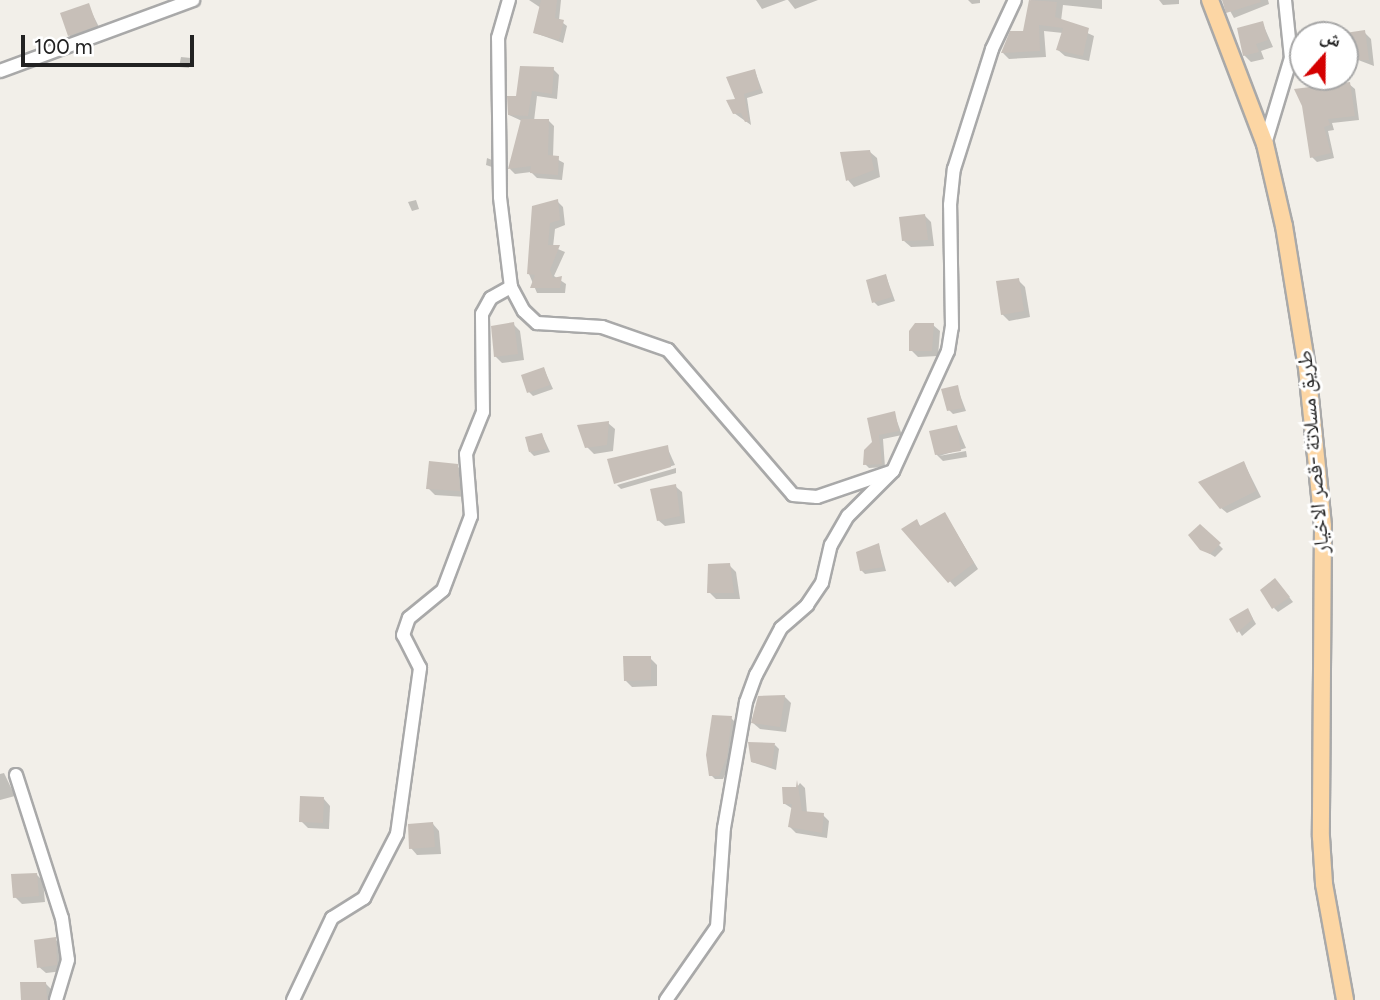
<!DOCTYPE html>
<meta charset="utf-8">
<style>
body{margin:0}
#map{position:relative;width:1380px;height:1000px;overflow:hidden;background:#f2efe9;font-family:Figtree,"Noto Naskh Arabic",sans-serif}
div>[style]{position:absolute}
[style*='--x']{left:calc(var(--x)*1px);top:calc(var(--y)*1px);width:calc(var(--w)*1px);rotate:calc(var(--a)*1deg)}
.shadow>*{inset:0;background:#0003}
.building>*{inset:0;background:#c7bfb8}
.roads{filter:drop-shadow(2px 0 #a9a9a9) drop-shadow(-2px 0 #a9a9a9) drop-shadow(0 2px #a9a9a9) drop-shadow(0 -2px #a9a9a9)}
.minor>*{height:12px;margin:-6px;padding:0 6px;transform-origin:6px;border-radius:6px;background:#fff}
.major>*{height:16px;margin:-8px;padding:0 8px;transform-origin:8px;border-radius:8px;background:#fcd6a4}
span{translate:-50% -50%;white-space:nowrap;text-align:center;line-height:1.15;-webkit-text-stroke:6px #fff;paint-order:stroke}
.street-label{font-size:21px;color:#222}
.north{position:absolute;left:1289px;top:21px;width:70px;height:70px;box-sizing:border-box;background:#fff;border:2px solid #a7a7a7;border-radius:50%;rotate:21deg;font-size:19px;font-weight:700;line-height:28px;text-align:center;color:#222}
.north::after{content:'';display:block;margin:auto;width:24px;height:32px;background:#d40000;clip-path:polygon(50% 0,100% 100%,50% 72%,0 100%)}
.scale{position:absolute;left:21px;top:35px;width:173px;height:32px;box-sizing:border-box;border:4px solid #222;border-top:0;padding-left:9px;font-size:21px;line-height:24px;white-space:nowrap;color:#222;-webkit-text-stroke:5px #fff;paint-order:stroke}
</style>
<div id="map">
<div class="shadow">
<div style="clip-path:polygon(529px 0,561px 0,559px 20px,567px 26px,563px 43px,535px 33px,541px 8px)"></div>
<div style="clip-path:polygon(756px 0,786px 0,762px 9px)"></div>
<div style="clip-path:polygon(788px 0,818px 0,795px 9px)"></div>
<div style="clip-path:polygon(968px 0,980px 0,980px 3px,972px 4px)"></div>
<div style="clip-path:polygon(1031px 0,1102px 0,1102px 9px,1063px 5px,1061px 21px,1094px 36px,1089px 61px,1065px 56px,1058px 50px,1063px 33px,1044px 31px,1046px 57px,1009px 59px,1003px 53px,1011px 32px,1025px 32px)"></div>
<div style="clip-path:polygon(1159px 0,1179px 0,1179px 4px,1163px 5px)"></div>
<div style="clip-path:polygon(1224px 0,1268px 0,1269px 4px,1234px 18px)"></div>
<div style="clip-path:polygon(88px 5px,102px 33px,76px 42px,69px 35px)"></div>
<div style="clip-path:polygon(1262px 22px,1273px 47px,1261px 51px,1264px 59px,1251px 62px,1244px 55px)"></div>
<div style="clip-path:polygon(1364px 32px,1371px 39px,1374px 66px,1345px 55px,1345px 35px,1340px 35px)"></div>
<div style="clip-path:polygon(181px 57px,191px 58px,189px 68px,179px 67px)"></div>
<div style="clip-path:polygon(553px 69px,559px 75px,557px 99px,537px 96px,534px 121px,549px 121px,554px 126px,553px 157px,564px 163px,562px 180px,537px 178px,531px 172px,515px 174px,510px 169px,522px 121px,509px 115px,517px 98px)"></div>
<div style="clip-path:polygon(755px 71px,763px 93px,747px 98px,751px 125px,734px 113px)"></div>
<div style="clip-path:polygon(1349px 84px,1355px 89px,1359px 120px,1332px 123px,1334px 130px,1328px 131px,1334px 158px,1317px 162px,1312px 157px,1304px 106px)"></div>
<div style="clip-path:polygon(870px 152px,877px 158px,880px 177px,854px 187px,848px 180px,842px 154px)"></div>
<div style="clip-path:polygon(487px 158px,492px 160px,492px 167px,486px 165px)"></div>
<div style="clip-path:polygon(416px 200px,419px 209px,412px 211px,408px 202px)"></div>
<div style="clip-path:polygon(557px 201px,563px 207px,565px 225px,555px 229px,553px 247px,565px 252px,554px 276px,566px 284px,565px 293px,537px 293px,529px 274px)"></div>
<div style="clip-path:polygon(925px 216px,931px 222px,934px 246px,911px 247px,904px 241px)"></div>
<div style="clip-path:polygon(886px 276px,895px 301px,878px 306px,874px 302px)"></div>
<div style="clip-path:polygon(1018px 280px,1025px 287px,1030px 317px,1009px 321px,1002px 314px)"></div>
<div style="clip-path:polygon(513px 324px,520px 331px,524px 360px,502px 363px,495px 356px)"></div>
<div style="clip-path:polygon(933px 325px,940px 331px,938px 356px,918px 357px,911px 350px)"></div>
<div style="clip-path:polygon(544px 369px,553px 389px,533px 396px,529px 392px)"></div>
<div style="clip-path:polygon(957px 387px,966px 411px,953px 414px,949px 410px)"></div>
<div style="clip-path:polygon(894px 413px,902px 435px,883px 439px,885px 467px,869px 468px,865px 464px,874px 442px,869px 419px)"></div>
<div style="clip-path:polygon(608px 423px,615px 429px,613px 451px,594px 454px,587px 447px)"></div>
<div style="clip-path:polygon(957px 427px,966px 448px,939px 456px,966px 451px,967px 457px,943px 461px,936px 454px)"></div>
<div style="clip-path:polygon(542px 435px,550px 452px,534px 456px,530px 452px)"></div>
<div style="clip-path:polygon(667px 447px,675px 465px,615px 483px,609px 461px)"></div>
<div style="clip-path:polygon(1244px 463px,1261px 497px,1227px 513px,1221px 508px)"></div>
<div style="clip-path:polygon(457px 466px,464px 473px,466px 497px,435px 495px,428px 488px)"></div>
<div style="clip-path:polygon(676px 468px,676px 473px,621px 489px,617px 485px)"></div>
<div style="clip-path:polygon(675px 486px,682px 492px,685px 523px,665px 526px,658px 520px)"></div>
<div style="clip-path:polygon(945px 514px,978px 569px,955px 587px,904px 529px,916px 522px,922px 527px)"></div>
<div style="clip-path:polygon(1200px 526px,1223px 549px,1215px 557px,1202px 549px)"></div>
<div style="clip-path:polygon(879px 545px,886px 571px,865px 574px,861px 570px)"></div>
<div style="clip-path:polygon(729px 565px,736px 572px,740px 599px,716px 599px,709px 592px)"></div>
<div style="clip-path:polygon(1279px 584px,1293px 602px,1278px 612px,1274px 608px)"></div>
<div style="clip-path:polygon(1248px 610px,1256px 624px,1242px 636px,1232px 620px)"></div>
<div style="clip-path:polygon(650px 658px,657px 665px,657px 686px,632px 687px,625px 680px)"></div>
<div style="clip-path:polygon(784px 696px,791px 703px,786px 732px,760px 729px,753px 723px)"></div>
<div style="clip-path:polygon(731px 718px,735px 722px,731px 762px,723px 779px,715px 779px,711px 775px)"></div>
<div style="clip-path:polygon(775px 745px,779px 749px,776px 770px,752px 762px)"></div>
<div style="clip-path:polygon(4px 773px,15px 796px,0 800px,0 774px)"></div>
<div style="clip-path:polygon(800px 783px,805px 788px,807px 813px,823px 815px,829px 821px,827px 838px,796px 833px,790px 827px,793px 809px,785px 804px)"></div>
<div style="clip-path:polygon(324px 799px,330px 806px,329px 829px,308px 828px,301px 821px)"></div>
<div style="clip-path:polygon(433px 824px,439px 831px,441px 854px,417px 855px,411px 848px)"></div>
<div style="clip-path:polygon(36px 874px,43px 881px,45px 902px,22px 904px,15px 897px)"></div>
<div style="clip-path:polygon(55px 939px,62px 946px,63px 971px,46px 973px,39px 967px)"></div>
<div style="clip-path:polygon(45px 983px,52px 990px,52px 1000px,22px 1000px)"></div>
</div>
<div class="building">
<div style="clip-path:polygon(541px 0,557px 0,555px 18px,564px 20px,559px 40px,533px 33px)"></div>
<div style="clip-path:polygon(1029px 0,1057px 2px,1055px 17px,1089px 28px,1083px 56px,1056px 50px,1063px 28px,1039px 25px,1040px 51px,1001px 53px,1010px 31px,1023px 31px)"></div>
<div style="clip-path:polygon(1222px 0,1260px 0,1261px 2px,1226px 13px)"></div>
<div style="clip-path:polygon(89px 3px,97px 26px,68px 36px,60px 13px)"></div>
<div style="clip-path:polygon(1263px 21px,1268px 40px,1256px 44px,1259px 52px,1243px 56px,1237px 28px)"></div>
<div style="clip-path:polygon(1365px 30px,1369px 60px,1357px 60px,1356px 53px,1345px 54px,1345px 33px)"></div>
<div style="clip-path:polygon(520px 66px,554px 67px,552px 94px,532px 91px,528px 116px,508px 115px,507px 96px,516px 96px)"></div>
<div style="clip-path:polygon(755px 69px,760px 89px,744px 94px,749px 121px,745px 122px,741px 113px,733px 114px,726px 100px,735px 99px,726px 77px)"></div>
<div style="clip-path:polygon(1350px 82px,1355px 116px,1328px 119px,1330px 125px,1324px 127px,1331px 153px,1310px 158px,1302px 106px,1294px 89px)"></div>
<div style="clip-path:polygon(521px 119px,549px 119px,548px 155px,559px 156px,558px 175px,530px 173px,531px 166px,508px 169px)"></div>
<div style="clip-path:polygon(870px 150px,874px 170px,846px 181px,840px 152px)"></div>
<div style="clip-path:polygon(558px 199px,560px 220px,550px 223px,548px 245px,560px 245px,550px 270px,553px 278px,562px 276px,560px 288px,530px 288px,535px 275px,527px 274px,532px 206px)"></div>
<div style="clip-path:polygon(925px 214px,928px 240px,902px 241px,899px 217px)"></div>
<div style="clip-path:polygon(886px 274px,892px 297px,872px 303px,866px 280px)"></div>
<div style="clip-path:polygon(1019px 278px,1024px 311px,1001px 315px,996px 281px)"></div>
<div style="clip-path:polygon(514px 322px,518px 354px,494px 357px,491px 326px)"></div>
<div style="clip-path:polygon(915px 323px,934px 323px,932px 351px,909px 351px,909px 331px)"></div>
<div style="clip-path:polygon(544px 367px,550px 385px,527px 393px,521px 375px)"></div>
<div style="clip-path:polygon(958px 385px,963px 408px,947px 411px,941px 389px)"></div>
<div style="clip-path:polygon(895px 411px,899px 431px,879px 435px,882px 464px,863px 465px,864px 450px,872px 442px,867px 418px)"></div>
<div style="clip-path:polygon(609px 421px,607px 445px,585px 448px,577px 425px)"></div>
<div style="clip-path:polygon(957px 425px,961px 451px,935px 455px,929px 431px)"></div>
<div style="clip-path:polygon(542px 433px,547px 449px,529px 452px,525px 437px)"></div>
<div style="clip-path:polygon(668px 445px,671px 467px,614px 484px,607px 459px)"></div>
<div style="clip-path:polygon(429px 461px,458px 464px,460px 491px,426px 489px)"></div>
<div style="clip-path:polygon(1244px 461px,1256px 491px,1220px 509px,1198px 482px)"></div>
<div style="clip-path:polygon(676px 484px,680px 516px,657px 521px,650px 489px)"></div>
<div style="clip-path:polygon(945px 512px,974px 563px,948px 583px,901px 529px,917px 519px,920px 526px)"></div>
<div style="clip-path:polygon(1200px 524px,1221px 543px,1210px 554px,1200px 550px,1188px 535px)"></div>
<div style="clip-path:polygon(879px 543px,883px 567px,860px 571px,856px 552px)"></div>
<div style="clip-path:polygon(730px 563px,734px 593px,707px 593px,708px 564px)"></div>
<div style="clip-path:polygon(1275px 578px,1290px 597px,1272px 609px,1260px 590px)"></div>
<div style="clip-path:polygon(1248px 608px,1253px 619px,1237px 633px,1229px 619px)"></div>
<div style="clip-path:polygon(623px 656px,651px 656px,651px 680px,624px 681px)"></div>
<div style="clip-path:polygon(785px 695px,780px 727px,751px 723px,758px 696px)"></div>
<div style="clip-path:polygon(712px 715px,732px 716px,727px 757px,719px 776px,709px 776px,706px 755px)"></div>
<div style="clip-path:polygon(748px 742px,775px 743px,772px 767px,751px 762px)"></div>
<div style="clip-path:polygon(797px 780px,802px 811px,824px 813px,822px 833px,788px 827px,792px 804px,783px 804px,782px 787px,796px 787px)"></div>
<div style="clip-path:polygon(300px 796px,324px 797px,323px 823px,299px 822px)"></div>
<div style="clip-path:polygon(433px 822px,435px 847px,409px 849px,408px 824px)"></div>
<div style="clip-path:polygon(37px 873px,39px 896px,13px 898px,11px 874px)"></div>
<div style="clip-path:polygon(56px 937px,57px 965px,37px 968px,34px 940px)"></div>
<div style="clip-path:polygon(20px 982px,46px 982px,47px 1000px,21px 1000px)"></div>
</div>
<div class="roads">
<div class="minor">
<div style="--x:0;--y:71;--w:206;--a:-20.2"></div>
<div style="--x:1265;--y:144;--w:90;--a:-73.2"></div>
<div style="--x:1291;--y:58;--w:58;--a:-95.9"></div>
<div style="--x:511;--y:287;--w:27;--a:62"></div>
<div style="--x:524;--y:311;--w:18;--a:43"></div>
<div style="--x:537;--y:323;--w:65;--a:3.5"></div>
<div style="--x:602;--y:327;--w:70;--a:19.2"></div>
<div style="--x:668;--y:350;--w:191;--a:49.2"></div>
<div style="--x:793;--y:495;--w:24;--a:5"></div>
<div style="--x:817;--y:497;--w:77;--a:-18.9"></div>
<div style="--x:16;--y:775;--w:150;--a:72.2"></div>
<div style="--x:62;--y:918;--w:42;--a:81.9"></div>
<div style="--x:68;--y:960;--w:42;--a:106.7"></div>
<div style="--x:293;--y:1000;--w:91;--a:-64.6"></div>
<div style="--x:332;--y:918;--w:38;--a:-32"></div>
<div style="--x:364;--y:898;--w:72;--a:-62.7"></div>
<div style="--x:397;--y:834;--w:168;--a:-82.1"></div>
<div style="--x:420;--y:668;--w:37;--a:-117"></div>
<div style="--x:403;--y:635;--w:18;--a:-71"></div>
<div style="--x:409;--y:618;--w:44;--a:-39.5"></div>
<div style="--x:443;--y:590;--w:79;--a:-69.3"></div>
<div style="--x:471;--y:516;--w:62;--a:-94.6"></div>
<div style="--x:466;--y:454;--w:45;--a:-68"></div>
<div style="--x:483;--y:412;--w:98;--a:-90.6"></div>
<div style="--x:482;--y:314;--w:18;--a:-61"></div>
<div style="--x:491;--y:298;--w:23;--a:-29"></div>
<div style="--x:511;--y:287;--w:91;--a:-97"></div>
<div style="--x:500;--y:197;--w:159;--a:-90.7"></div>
<div style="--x:498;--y:38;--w:40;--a:-74"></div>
<div style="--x:666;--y:1000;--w:89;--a:-55.1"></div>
<div style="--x:717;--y:927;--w:99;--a:-86"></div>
<div style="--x:724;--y:828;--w:128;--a:-80.1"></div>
<div style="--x:746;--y:702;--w:29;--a:-70"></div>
<div style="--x:756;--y:675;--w:53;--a:-62"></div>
<div style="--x:781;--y:628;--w:35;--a:-41"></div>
<div style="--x:807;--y:605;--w:27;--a:-56"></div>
<div style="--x:822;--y:583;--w:39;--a:-77"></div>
<div style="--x:831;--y:545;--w:34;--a:-60"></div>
<div style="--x:848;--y:516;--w:64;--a:-45"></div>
<div style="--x:893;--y:471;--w:132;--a:-65.4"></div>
<div style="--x:948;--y:351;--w:24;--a:-81"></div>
<div style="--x:952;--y:327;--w:122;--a:-90.9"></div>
<div style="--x:950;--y:205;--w:36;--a:-84"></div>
<div style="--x:954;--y:169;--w:126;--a:-72.4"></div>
<div style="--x:992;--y:49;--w:54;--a:-64.9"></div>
</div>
<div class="major">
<div style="--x:1210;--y:0;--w:154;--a:69.1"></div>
<div style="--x:1265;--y:144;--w:84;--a:77"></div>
<div style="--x:1284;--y:226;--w:144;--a:80.8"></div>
<div style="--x:1307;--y:368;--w:159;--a:84.2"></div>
<div style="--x:1323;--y:526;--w:311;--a:90.4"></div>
<div style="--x:1321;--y:837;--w:47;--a:86.3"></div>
<div style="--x:1324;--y:884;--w:118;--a:79.7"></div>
</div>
</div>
<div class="street-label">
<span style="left:1313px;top:452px;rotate:-95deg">طريق مسلاتة -قصر الاخيار</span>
</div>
<div class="north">ش</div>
<div class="scale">100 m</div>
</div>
